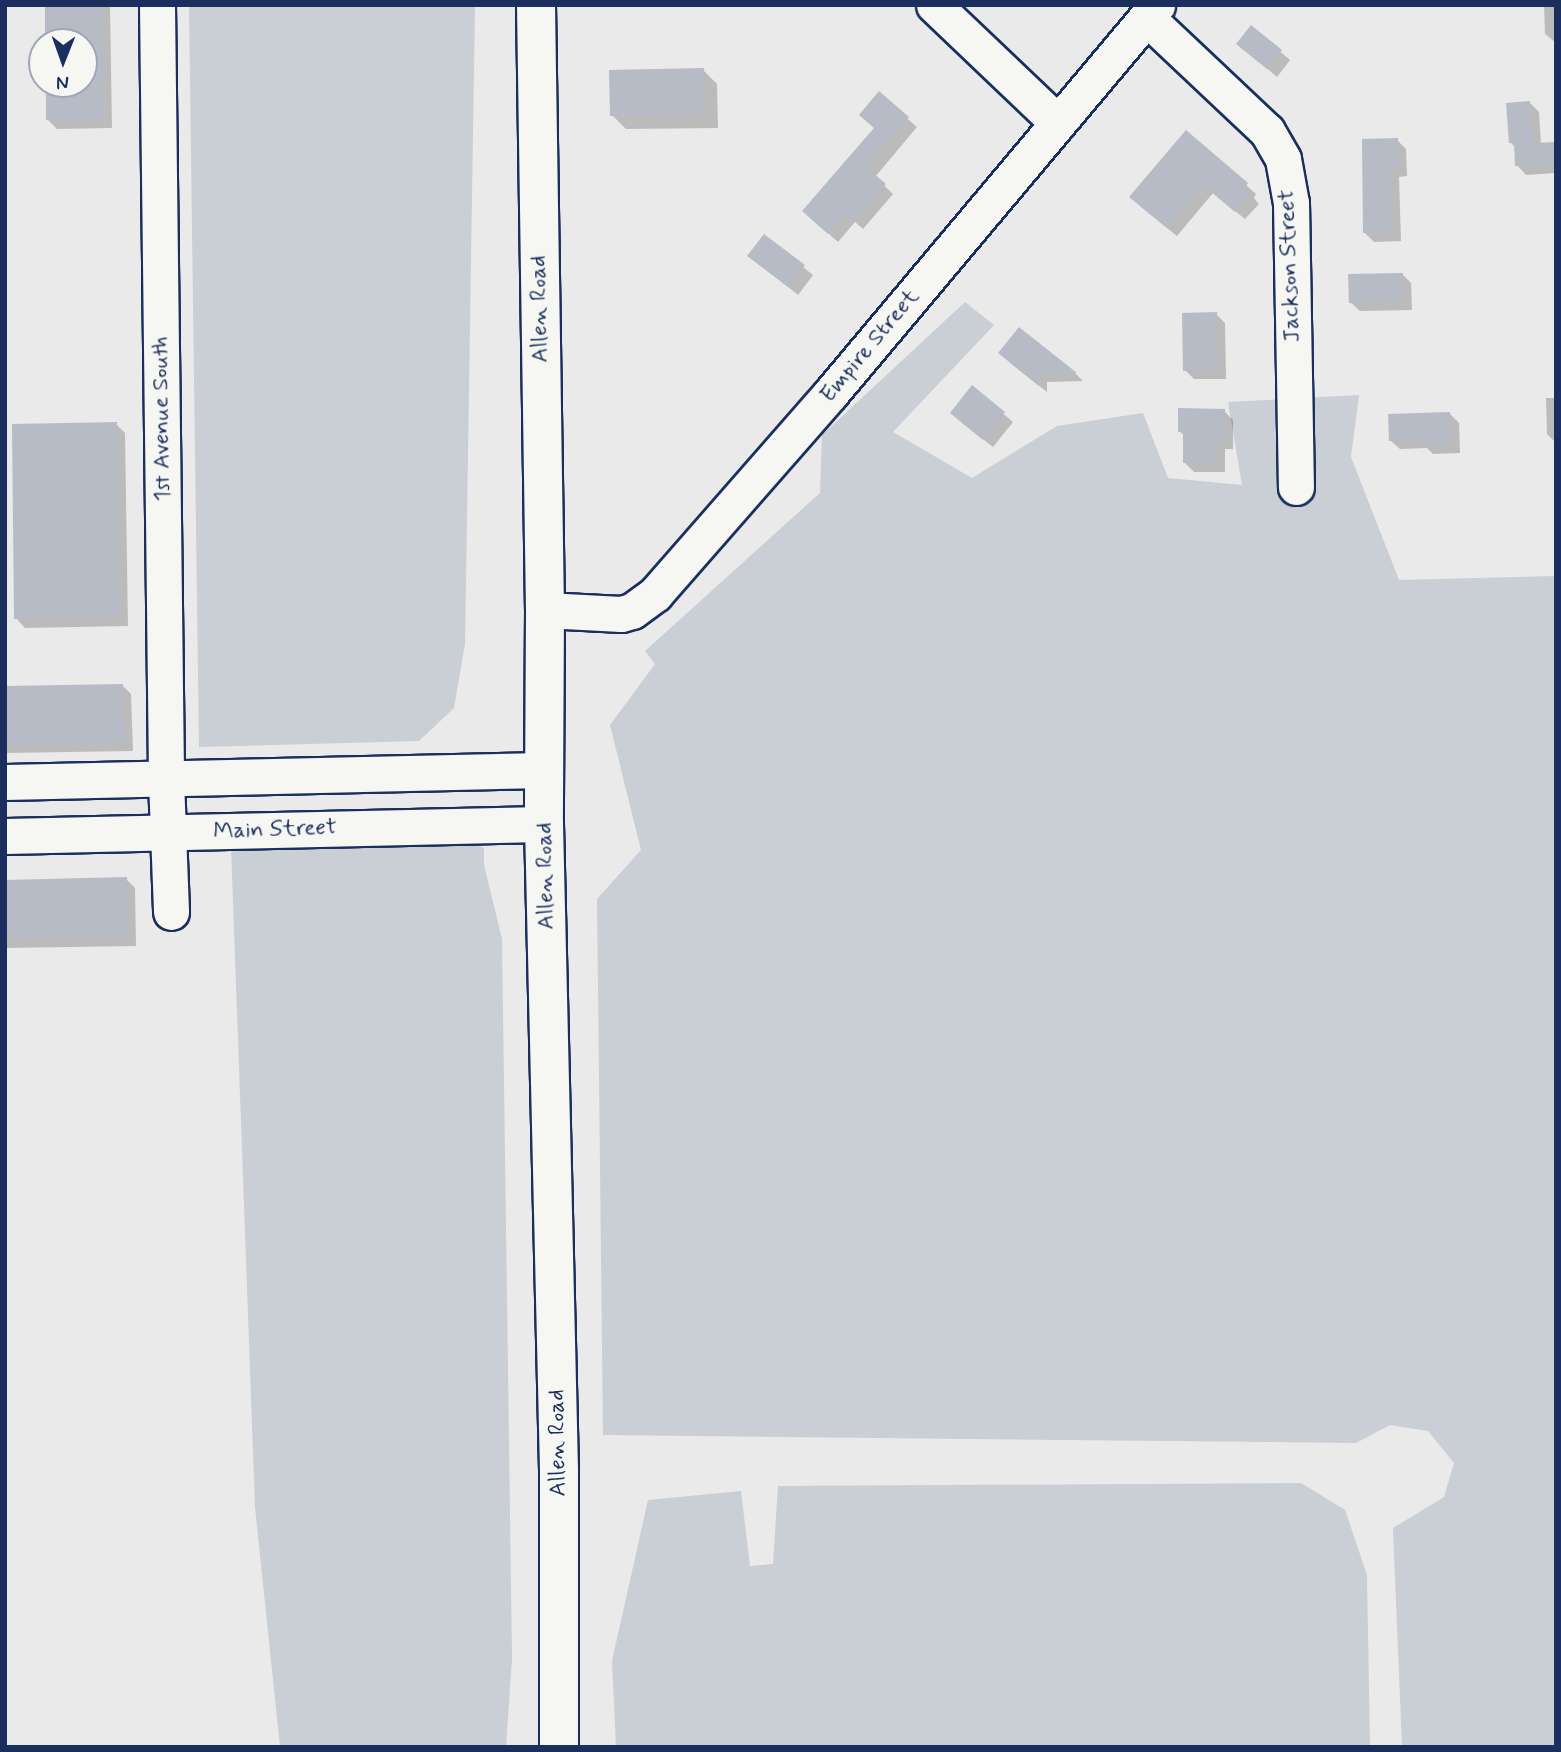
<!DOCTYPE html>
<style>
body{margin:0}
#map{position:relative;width:1561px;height:1752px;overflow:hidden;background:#e9eae9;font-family:Mynerve,sans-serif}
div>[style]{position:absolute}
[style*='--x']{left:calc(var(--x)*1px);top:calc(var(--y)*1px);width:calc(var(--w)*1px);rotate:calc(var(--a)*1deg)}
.green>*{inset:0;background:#caced5}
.shadow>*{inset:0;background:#0003}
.building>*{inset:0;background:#b6bbc6}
.roads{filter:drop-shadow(2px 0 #1b2f5e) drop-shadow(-2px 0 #1b2f5e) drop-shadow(0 2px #1b2f5e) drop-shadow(0 -2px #1b2f5e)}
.minor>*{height:35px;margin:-17.5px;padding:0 17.5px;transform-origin:17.5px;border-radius:17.5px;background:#f6f6f2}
.major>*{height:38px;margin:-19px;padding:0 19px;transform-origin:19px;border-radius:19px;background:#f6f6f2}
span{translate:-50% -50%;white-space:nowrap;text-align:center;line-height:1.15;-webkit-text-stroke:5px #f6f6f2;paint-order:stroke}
.street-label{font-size:23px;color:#1b2f5e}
.frame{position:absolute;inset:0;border:7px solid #1b2f5e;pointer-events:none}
.north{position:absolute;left:28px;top:28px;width:70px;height:70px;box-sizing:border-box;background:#f6f6f2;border:2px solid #9ea6b7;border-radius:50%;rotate:181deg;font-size:19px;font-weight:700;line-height:28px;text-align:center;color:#1b2f5e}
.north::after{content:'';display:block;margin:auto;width:24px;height:32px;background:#1b2f5e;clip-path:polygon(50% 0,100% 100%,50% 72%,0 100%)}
</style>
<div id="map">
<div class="green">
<div style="clip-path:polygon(189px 5px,475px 5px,465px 644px,454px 708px,419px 741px,199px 747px)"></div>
<div style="clip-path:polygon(965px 302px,994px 325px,893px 432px,972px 478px,1057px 426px,1143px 413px,1168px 478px,1242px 485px,1228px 402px,1359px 395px,1351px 457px,1399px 580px,1556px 576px,1556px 1747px,1402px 1747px,1393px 1528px,1444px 1497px,1454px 1463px,1428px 1431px,1390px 1425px,1356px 1443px,603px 1435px,597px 899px,641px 850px,610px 725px,655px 664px,645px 651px,820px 493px,822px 435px)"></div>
<div style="clip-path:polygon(467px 842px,484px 848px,484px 865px,502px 939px,512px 1659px,506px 1747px,280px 1747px,255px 1507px,231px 847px)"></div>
<div style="clip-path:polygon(1301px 1483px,1345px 1510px,1367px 1575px,1370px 1747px,616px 1747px,612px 1661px,648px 1500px,741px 1491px,750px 1566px,773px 1564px,778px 1486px)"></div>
</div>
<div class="shadow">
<div style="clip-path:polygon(47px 5px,110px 5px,112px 128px,57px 129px,48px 120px,48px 84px,84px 84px,84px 42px,47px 42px)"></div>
<div style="clip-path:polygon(1544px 5px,1556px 5px,1556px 43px,1545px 34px)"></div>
<div style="clip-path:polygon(1251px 27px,1290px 60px,1277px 77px,1238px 44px)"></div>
<div style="clip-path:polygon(703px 70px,717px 84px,718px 128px,626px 129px,612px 115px)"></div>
<div style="clip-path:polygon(879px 94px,917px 127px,875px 177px,893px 194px,863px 229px,855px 222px,838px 242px,813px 220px,876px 128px)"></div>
<div style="clip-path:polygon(1530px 103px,1539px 112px,1541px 144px,1556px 143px,1556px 173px,1526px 175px,1517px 165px,1516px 148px,1511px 143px)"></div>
<div style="clip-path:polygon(1186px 132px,1256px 194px,1254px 198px,1259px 204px,1245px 219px,1213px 193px,1177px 236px,1140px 206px)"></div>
<div style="clip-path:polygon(1397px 140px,1406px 149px,1407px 176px,1399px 177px,1401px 241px,1374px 242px,1365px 233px)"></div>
<div style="clip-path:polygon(765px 237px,813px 275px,798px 295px,750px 256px)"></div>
<div style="clip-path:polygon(1402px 274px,1411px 283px,1412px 310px,1360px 311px,1350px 302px)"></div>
<div style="clip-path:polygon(1216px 314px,1225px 323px,1226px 379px,1194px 379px,1185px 370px)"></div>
<div style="clip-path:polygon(1020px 329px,1076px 374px,1083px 381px,1047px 382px,1047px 392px,1009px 362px)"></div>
<div style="clip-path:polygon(973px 388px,1013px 422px,993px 447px,961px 422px)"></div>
<div style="clip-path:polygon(1546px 398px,1556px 398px,1556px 443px,1547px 434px)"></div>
<div style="clip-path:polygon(1224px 411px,1233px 420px,1233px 449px,1225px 449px,1225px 472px,1194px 472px,1185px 463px,1185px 436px,1179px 431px)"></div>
<div style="clip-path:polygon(1450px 414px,1459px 423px,1460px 453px,1433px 454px,1427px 448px,1400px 449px,1390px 440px)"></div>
<div style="clip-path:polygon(116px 424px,125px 433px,128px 626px,25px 628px,16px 618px)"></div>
<div style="clip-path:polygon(122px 685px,131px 694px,133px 751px,5px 753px,5px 687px)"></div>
<div style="clip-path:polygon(126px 879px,135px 888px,136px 946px,5px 948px,5px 882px)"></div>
</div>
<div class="building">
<div style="clip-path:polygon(45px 5px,102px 5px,103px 120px,46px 120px,46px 84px,84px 84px,84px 42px,45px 42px)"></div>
<div style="clip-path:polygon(1251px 25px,1282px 50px,1267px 69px,1236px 44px)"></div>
<div style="clip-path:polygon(704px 68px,705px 114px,610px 116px,609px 70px)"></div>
<div style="clip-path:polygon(879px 91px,909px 117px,866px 167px,886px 184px,853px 221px,845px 214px,828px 234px,802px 211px,874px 128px,859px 115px)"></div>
<div style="clip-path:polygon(1530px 101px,1533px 143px,1556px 142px,1556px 164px,1515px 166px,1514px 143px,1509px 143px,1506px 103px)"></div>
<div style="clip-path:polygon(1186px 130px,1248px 183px,1245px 188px,1251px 193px,1235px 212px,1203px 185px,1167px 228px,1129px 197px)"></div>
<div style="clip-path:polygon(1398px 138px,1399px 168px,1391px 168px,1393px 233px,1363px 233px,1362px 139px)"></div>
<div style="clip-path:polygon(764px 234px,805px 265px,788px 287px,747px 256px)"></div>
<div style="clip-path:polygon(1403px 273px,1403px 301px,1349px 303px,1348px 274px)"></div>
<div style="clip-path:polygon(1217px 312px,1218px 370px,1183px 371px,1182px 313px)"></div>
<div style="clip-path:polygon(1019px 327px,1077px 373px,1039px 373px,1039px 386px,998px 353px)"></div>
<div style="clip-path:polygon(972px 385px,1005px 412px,983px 440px,950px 413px)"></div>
<div style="clip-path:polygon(1178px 408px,1225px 409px,1225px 441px,1217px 441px,1217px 464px,1183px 463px,1183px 432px,1178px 432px)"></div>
<div style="clip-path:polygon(1450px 412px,1451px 445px,1422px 446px,1422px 440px,1389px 441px,1388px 414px)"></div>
<div style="clip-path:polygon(117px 422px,119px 618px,14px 619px,12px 424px)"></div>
<div style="clip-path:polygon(123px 684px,124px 743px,5px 745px,5px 686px)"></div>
<div style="clip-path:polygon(127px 877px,128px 937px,5px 940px,5px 880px)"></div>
</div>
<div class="roads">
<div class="minor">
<div style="--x:157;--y:5;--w:775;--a:89.33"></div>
<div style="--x:166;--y:780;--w:132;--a:87.8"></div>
<div style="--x:934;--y:5;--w:171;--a:43.6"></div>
<div style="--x:1147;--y:18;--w:165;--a:43.3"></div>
<div style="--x:1267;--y:131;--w:32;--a:60"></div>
<div style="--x:1283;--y:159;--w:45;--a:79.7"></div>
<div style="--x:1291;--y:203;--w:284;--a:89"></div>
<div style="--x:545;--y:610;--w:76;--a:3"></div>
<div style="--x:621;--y:614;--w:11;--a:-15"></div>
<div style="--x:632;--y:611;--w:29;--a:-36"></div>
<div style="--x:655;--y:594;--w:267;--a:-48.8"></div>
<div style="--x:831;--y:393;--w:507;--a:-49.96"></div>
<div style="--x:5;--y:782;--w:539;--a:-1.28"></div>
<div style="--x:5;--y:836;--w:539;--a:-1.28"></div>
</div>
<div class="major">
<div style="--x:536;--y:5;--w:605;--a:89.15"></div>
<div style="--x:545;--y:610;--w:214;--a:90.3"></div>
<div style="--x:544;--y:824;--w:647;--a:88.67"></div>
<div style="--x:559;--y:1471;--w:276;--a:90"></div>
</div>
</div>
<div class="street-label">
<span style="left:1290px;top:266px;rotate:-92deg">Jackson Street</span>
<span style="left:540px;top:309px;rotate:-91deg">Allen Road</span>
<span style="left:870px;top:346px;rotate:-50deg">Empire Street</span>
<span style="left:162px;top:419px;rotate:-91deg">1st Avenue South</span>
<span style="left:275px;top:830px;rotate:-2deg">Main Street</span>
<span style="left:546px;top:876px;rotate:-91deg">Allen Road</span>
<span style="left:558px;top:1443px;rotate:-91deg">Allen Road</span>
</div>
<div class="frame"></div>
<div class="north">N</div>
</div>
